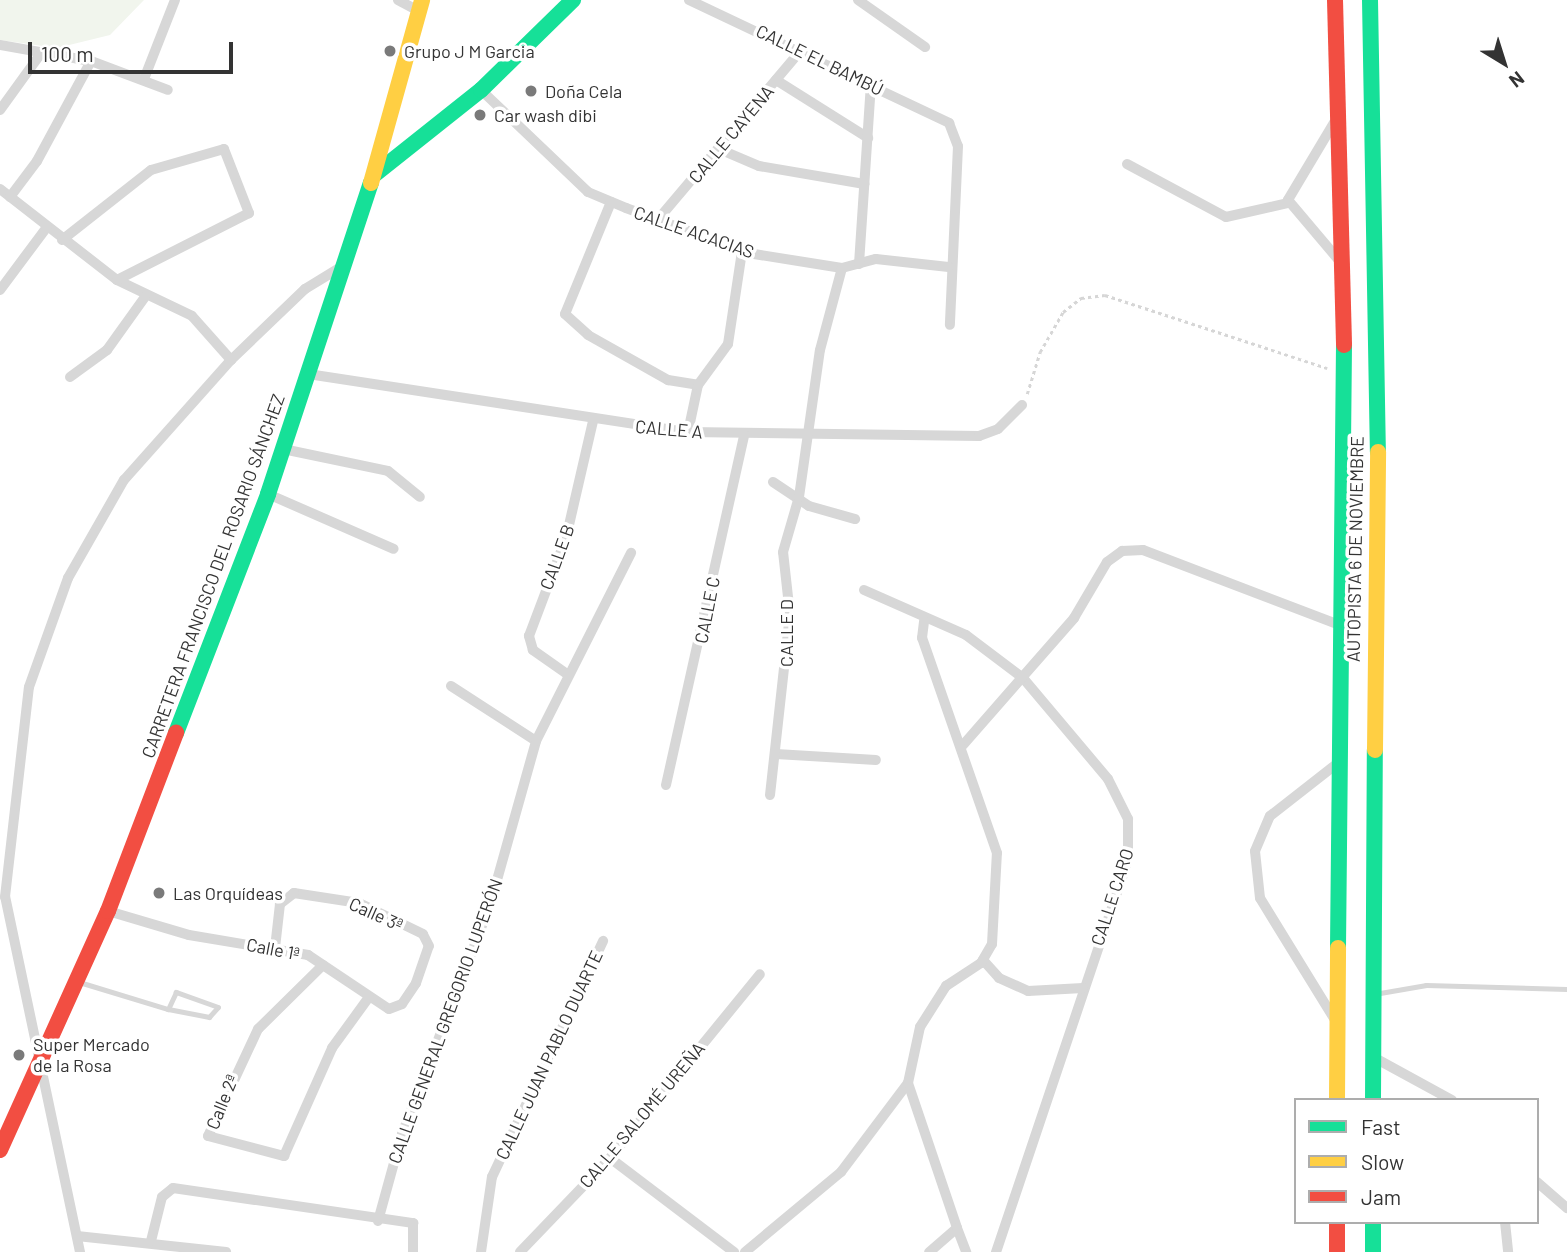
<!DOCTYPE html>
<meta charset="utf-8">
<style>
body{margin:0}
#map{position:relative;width:1567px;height:1252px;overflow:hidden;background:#fff;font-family:Barlow,sans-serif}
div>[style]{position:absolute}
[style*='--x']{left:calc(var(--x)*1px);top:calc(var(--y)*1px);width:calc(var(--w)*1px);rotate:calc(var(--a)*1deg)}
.green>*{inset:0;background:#f1f5ed}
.path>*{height:2.5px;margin-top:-1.25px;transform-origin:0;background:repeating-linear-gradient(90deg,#d6d6d6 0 3.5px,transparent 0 7px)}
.lane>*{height:5px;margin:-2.5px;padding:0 2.5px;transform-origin:2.5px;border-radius:2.5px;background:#d7d7d7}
.street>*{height:10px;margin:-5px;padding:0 5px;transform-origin:5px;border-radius:5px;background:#d7d7d7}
.fast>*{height:16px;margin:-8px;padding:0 8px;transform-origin:8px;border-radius:8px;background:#16e098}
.slow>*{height:16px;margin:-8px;padding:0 8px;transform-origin:8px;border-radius:8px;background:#ffcf43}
.jam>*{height:16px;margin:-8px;padding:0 8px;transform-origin:8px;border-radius:8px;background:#f24e42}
.dots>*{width:19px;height:19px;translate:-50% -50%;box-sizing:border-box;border:4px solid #fff;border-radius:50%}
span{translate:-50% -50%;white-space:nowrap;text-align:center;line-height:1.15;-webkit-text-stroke:7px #fff;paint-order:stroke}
.poi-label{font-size:18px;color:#333}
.left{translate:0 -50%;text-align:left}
.street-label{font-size:18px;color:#333}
.legend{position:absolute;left:1294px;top:1098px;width:245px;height:126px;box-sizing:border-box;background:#fff;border:2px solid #adadad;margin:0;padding:9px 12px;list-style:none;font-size:21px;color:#333}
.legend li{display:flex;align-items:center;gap:14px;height:35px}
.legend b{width:35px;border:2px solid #adadad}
.north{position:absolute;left:1469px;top:28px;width:70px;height:70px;-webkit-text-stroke:5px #fff;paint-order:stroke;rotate:142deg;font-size:19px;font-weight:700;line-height:28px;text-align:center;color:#333}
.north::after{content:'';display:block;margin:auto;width:24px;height:32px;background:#333;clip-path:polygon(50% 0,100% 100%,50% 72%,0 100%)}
.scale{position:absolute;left:28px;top:42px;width:205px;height:32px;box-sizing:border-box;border:4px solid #333;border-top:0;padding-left:9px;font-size:21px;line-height:24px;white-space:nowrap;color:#333;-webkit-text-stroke:5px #fff;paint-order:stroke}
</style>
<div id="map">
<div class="green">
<div style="clip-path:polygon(0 0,144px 0,110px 35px,57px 48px,0 40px)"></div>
</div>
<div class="path">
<div style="--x:1027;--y:394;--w:44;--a:-72.8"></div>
<div style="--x:1040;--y:352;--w:46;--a:-60.1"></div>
<div style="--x:1063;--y:312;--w:23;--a:-38"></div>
<div style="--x:1081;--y:298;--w:24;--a:-7"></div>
<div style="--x:1105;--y:295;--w:234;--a:18.2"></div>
</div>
<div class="lane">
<div style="--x:79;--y:982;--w:93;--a:16.9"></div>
<div style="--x:168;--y:1009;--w:42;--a:11"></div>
<div style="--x:209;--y:1017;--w:13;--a:-48"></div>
<div style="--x:218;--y:1007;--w:45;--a:-160.3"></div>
<div style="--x:176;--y:992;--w:19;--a:115"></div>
<div style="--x:1380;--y:993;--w:47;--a:-9.9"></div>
<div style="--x:1426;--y:985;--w:141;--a:1.6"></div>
</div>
<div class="street">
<div style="--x:398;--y:0;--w:24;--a:28"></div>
<div style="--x:689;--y:0;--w:288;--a:25.3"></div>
<div style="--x:949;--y:123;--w:25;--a:69"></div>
<div style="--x:958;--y:146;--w:179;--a:92.6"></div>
<div style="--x:858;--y:0;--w:82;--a:35"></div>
<div style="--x:0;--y:45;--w:92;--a:10"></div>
<div style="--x:91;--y:61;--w:82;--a:20.6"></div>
<div style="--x:144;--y:79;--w:85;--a:-68.6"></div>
<div style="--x:776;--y:80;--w:109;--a:32.2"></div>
<div style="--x:481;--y:90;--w:148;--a:43.6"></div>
<div style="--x:588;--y:192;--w:41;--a:22.8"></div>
<div style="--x:626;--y:208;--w:130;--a:20.2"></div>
<div style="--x:748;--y:253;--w:95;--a:9.1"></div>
<div style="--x:842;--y:268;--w:35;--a:-15"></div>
<div style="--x:876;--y:259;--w:73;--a:6.3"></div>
<div style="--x:0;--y:110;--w:72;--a:-54.1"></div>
<div style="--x:1338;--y:116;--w:98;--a:120.8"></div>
<div style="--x:1288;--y:200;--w:84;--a:49.8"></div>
<div style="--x:719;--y:149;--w:43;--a:23"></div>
<div style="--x:759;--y:166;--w:107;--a:9.7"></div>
<div style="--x:1127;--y:164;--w:112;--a:28.2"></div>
<div style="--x:1226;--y:217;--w:64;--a:-12.7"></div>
<div style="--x:0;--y:189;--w:148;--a:37.9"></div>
<div style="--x:117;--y:280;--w:83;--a:25.6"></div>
<div style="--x:192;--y:316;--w:59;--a:48.4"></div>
<div style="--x:10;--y:197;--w:45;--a:-53.1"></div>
<div style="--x:37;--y:161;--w:114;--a:-61.6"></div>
<div style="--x:611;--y:202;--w:121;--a:112.3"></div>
<div style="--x:565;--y:314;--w:31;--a:42"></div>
<div style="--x:588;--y:335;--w:92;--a:29.4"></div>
<div style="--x:668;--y:380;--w:30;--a:9"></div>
<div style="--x:660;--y:217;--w:219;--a:-49.8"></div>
<div style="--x:62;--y:240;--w:113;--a:-38.2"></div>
<div style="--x:151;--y:170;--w:76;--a:-16"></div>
<div style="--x:224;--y:149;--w:69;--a:68.7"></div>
<div style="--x:249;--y:213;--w:148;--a:153.1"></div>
<div style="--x:859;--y:264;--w:179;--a:-86.2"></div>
<div style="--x:0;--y:290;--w:79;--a:-53.3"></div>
<div style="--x:308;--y:374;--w:384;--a:8.7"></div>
<div style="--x:688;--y:432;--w:291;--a:0.8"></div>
<div style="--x:979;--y:436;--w:20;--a:-20"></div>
<div style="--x:998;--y:429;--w:34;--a:-45"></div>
<div style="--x:70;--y:377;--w:46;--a:-36.1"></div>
<div style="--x:107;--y:350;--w:65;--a:-54.4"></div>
<div style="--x:688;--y:432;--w:48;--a:-78"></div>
<div style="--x:698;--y:385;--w:51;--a:-53.8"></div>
<div style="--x:728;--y:344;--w:94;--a:-81.4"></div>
<div style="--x:283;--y:449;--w:107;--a:11.8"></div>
<div style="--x:388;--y:471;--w:41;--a:39.1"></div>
<div style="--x:773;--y:482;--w:43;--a:33.7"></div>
<div style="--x:809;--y:506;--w:48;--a:15.8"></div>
<div style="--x:268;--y:494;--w:137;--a:23.6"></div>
<div style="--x:864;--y:590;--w:111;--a:23.8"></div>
<div style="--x:966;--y:635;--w:71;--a:37"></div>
<div style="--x:1023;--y:678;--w:132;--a:49.9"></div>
<div style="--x:1108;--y:779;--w:45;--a:63.4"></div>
<div style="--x:1128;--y:819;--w:41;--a:90"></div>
<div style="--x:1128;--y:860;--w:414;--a:108.6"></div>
<div style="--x:567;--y:674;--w:42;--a:-144.8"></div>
<div style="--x:533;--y:650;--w:15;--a:-106"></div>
<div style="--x:529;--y:636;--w:105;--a:-69.3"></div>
<div style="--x:566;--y:538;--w:120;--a:-77"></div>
<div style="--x:451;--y:686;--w:101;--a:32.9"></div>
<div style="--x:963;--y:745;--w:169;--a:-48.8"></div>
<div style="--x:1074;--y:618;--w:65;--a:-59.5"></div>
<div style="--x:1107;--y:562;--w:19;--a:-36"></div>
<div style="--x:1122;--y:551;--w:21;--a:-3"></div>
<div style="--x:1143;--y:550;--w:210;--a:20.9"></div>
<div style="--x:776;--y:754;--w:100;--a:3.4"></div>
<div style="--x:666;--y:785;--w:359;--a:-77.4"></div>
<div style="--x:770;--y:795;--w:181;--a:-83.7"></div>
<div style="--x:790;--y:615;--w:63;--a:-96.3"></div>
<div style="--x:783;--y:552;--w:57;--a:-73.8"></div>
<div style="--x:799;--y:497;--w:148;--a:-81.9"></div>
<div style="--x:820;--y:350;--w:85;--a:-75"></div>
<div style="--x:108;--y:911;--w:84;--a:16.5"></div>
<div style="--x:189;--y:935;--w:121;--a:9.5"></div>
<div style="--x:308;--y:955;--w:97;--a:33.7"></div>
<div style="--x:389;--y:1009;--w:14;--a:-21"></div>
<div style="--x:402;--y:1004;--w:25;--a:-56"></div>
<div style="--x:416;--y:983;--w:39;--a:-71"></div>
<div style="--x:429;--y:946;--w:13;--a:-117"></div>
<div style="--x:423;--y:934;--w:71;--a:-154.2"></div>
<div style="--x:359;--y:903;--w:66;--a:-171.3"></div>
<div style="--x:294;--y:893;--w:18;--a:142"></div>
<div style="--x:280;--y:904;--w:44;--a:96.5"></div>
<div style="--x:983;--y:960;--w:24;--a:48"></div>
<div style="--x:999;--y:978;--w:32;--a:24"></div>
<div style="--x:1028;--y:991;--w:55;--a:-3.1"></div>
<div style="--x:323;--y:965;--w:91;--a:135.4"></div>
<div style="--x:258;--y:1029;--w:118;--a:115"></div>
<div style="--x:208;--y:1136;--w:79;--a:14.7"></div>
<div style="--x:284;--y:1156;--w:118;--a:-66"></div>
<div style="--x:332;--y:1048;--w:63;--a:-54"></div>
<div style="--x:1335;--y:1020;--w:143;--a:-121.6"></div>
<div style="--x:1260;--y:898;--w:47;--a:-96.1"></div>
<div style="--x:1255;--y:851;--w:38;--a:-67"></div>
<div style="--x:1270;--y:816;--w:88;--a:-38"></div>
<div style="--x:1373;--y:1057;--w:90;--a:28.6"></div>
<div style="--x:908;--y:1083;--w:153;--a:71.3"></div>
<div style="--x:957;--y:1228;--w:37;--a:139"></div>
<div style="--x:610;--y:1158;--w:156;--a:37.2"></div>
<div style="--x:1537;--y:1182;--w:40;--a:41"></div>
<div style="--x:378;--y:1221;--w:90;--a:-74.6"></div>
<div style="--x:402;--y:1134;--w:245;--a:-69"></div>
<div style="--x:490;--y:905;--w:170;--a:-74.3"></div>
<div style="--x:536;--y:741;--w:211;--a:-63.2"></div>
<div style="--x:1505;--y:1222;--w:30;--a:84"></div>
<div style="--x:957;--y:1228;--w:26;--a:69"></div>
<div style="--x:77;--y:1236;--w:150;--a:6.1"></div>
<div style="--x:151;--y:1241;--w:45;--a:-76"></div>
<div style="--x:162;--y:1197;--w:14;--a:-39"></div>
<div style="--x:173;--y:1188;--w:243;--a:8.3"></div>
<div style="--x:413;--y:1223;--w:29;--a:90"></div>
<div style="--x:80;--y:1252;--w:363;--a:-101.9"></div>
<div style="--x:5;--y:897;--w:211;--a:-83.5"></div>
<div style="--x:29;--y:687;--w:116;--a:-70.3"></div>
<div style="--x:68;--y:578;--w:113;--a:-60.3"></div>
<div style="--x:124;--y:480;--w:161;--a:-48.3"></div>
<div style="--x:231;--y:360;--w:103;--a:-43.8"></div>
<div style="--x:305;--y:289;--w:42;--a:-31.4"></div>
<div style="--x:481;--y:1252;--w:76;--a:-81.7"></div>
<div style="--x:492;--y:1177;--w:261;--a:-64.8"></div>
<div style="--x:520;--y:1252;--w:130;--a:-46.2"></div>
<div style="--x:610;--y:1158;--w:237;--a:-50.8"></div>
<div style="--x:745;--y:1252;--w:125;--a:-39.8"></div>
<div style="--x:841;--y:1172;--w:111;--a:-53"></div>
<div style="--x:908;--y:1083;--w:57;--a:-77.9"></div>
<div style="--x:920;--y:1027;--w:49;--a:-57.6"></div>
<div style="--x:946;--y:986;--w:42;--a:-33.3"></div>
<div style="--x:981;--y:963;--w:22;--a:-60"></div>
<div style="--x:992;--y:944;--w:91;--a:-86.9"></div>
<div style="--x:997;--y:853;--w:228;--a:-109.2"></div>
<div style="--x:922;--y:638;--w:17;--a:-83"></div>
</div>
<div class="fast">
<div style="--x:1370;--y:0;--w:452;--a:89"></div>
<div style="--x:374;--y:175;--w:137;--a:-38.5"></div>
<div style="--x:481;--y:90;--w:129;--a:-44.4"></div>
<div style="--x:176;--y:733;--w:256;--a:-68.9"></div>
<div style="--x:268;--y:494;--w:328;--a:-71.7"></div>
<div style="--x:1338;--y:948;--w:603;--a:-89.43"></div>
<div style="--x:1373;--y:1100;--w:350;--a:-89.7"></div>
<div style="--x:1373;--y:1222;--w:30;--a:90"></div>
</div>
<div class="slow">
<div style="--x:371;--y:183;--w:190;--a:-74.4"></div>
<div style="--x:1375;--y:750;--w:298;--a:-89.4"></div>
<div style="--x:1337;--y:1100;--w:152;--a:-89.6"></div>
</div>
<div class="jam">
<div style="--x:1335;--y:0;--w:345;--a:88.5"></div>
<div style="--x:0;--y:1150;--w:262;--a:-65.7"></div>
<div style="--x:108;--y:911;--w:191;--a:-69.1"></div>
<div style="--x:1337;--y:1222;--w:30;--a:90"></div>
</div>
<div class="dots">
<div style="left:390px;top:51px;background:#7a7a7a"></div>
<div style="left:531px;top:91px;background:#7a7a7a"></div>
<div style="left:480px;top:115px;background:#7a7a7a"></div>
<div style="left:159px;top:893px;background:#7a7a7a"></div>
<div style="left:19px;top:1055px;background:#7a7a7a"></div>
</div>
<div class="poi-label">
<span class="left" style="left:404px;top:51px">Grupo J M Garcia</span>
<span class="left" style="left:545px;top:91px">Doña Cela</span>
<span class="left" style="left:494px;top:115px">Car wash dibi</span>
<span class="left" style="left:173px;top:893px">Las Orquídeas</span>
<span class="left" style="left:33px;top:1055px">Super Mercado<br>de la Rosa</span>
</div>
<div class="street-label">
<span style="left:820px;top:60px;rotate:26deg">CALLE EL BAMBÚ</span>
<span style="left:731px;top:134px;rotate:-50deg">CALLE CAYENA</span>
<span style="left:694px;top:232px;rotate:19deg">CALLE ACACIAS</span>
<span style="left:669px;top:429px;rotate:5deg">CALLE A</span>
<span style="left:1355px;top:549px;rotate:-89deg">AUTOPISTA 6 DE NOVIEMBRE</span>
<span style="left:557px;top:557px;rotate:-70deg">CALLE B</span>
<span style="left:213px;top:576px;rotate:-70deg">CARRETERA FRANCISCO DEL ROSARIO SÁNCHEZ</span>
<span style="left:707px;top:610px;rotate:-79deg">CALLE C</span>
<span style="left:786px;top:633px;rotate:-90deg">CALLE D</span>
<span style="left:1112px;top:897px;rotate:-72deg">CALLE CARO</span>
<span style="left:376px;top:914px;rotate:24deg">Calle 3ª</span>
<span style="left:273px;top:949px;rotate:11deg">Calle 1ª</span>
<span style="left:445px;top:1021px;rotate:-70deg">CALLE GENERAL GREGORIO LUPERÓN</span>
<span style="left:549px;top:1055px;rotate:-65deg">CALLE JUAN PABLO DUARTE</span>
<span style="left:222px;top:1102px;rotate:-68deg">Calle 2ª</span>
<span style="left:642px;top:1115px;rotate:-50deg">CALLE SALOMÉ UREÑA</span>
</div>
<ul class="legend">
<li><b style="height:9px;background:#16e098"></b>Fast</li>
<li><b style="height:9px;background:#ffcf43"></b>Slow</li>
<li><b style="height:9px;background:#f24e42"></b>Jam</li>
</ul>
<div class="north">N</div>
<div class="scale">100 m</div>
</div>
